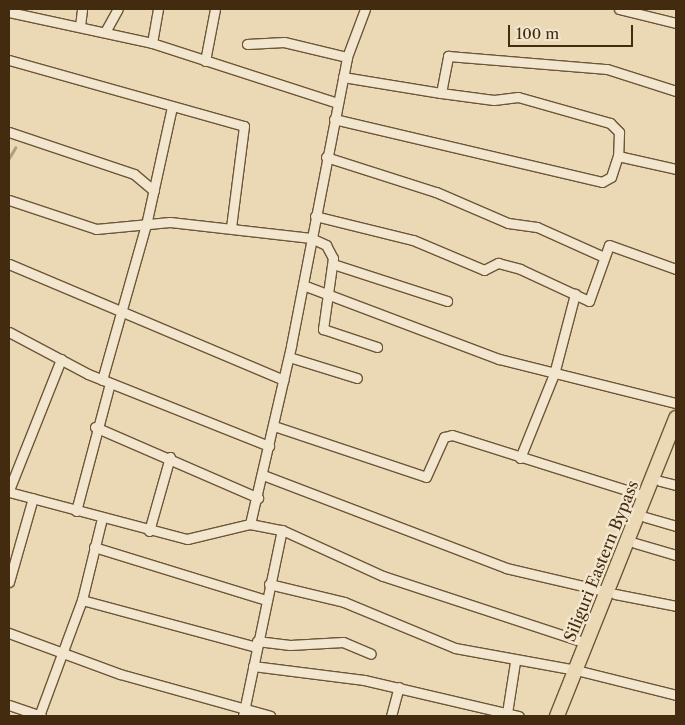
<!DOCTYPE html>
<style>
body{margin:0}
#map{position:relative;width:685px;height:725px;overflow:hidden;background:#ebd8b4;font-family:"Libre Caslon Text",serif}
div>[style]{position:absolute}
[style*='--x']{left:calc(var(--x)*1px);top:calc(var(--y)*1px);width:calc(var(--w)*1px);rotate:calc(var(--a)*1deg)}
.stream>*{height:2.5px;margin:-1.25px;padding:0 1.25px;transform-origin:1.25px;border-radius:1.25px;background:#b29d7c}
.roads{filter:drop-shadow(1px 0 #6d5638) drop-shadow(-1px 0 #6d5638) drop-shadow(0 1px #6d5638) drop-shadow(0 -1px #6d5638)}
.street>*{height:9px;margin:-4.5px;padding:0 4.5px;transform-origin:4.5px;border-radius:4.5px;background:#f2e6ce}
.primary>*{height:14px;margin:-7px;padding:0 7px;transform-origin:7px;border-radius:7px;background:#ebd8b4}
span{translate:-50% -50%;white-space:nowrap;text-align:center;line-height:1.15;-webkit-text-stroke:5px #f2e6ce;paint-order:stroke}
.street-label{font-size:16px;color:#432b0f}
.frame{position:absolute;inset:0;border:10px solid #432b0f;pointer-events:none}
.scale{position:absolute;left:508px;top:25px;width:125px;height:22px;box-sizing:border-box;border:2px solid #432b0f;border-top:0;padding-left:6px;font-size:15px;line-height:18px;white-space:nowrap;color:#432b0f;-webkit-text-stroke:4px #f2e6ce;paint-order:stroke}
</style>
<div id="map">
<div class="stream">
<div style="--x:9;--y:158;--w:12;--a:-59"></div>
</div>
<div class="roads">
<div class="street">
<div style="--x:619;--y:9;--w:59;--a:13.8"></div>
<div style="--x:9;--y:12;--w:146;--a:12.2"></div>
<div style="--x:152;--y:43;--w:195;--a:17.9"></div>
<div style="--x:80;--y:26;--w:17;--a:-83"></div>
<div style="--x:105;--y:32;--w:26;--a:-61"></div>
<div style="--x:152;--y:43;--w:35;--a:-80"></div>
<div style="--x:247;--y:44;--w:37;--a:-3"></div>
<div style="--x:284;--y:42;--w:65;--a:13.4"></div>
<div style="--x:9;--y:60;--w:244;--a:15.7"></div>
<div style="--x:244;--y:126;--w:102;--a:97.3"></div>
<div style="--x:205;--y:61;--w:53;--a:-79.1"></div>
<div style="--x:343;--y:77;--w:99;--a:9.3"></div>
<div style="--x:441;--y:93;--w:38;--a:-79"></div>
<div style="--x:448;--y:56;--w:160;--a:4.7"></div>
<div style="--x:607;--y:69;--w:72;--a:17.7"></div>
<div style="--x:441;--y:93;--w:53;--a:7.5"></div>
<div style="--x:494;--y:100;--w:24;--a:-7"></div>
<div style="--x:518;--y:97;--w:96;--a:15.8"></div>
<div style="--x:610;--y:123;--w:13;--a:45"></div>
<div style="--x:619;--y:132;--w:24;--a:92"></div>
<div style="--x:334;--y:119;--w:275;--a:13.2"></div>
<div style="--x:602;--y:182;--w:10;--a:-29"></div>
<div style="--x:611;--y:177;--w:22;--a:-72"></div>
<div style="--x:618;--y:156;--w:59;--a:12.6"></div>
<div style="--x:9;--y:132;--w:132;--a:18.6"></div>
<div style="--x:134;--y:174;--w:26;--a:40"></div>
<div style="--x:326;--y:157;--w:115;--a:17.7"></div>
<div style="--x:436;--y:192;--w:78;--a:23.3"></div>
<div style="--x:508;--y:223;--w:29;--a:8"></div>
<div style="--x:537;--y:227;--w:73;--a:24.1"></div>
<div style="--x:9;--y:200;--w:92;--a:18.4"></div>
<div style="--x:96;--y:229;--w:74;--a:-5.4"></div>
<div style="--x:170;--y:222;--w:142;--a:6.5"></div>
<div style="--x:311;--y:238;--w:17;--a:25"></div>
<div style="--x:326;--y:245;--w:15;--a:62"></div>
<div style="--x:333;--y:258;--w:72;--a:98"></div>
<div style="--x:323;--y:329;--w:57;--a:18.4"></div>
<div style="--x:315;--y:216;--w:101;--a:13.8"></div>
<div style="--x:413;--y:240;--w:77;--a:22.9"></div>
<div style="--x:484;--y:270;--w:16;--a:-27"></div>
<div style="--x:498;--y:263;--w:23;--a:15"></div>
<div style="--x:520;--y:269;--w:76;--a:24.9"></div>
<div style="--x:589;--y:301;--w:59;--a:-70.3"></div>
<div style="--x:609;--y:245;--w:71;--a:19.7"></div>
<div style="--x:9;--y:264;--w:298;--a:22.9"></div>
<div style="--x:333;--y:264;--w:120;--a:18"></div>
<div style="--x:303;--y:285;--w:210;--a:20.7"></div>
<div style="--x:499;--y:359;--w:182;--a:14"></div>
<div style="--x:9;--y:332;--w:89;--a:28"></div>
<div style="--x:88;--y:374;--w:195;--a:21.7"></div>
<div style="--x:289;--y:357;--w:71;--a:17.2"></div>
<div style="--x:102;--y:380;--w:161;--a:-74.2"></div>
<div style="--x:146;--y:225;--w:121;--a:-77.6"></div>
<div style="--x:274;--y:426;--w:160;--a:18.5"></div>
<div style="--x:426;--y:477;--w:44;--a:-65.8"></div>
<div style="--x:444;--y:437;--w:8;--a:-14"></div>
<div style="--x:452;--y:435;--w:202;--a:17.5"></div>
<div style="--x:95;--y:427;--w:178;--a:23.5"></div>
<div style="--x:520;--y:458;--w:91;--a:-68"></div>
<div style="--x:554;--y:374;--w:83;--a:-75.3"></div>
<div style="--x:263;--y:475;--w:260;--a:20.9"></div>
<div style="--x:506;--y:568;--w:105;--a:13.2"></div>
<div style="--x:660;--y:481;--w:16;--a:14"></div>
<div style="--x:9;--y:490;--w:141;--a:-68.3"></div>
<div style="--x:9;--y:492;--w:184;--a:14.8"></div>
<div style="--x:187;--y:539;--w:65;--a:-13.4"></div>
<div style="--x:250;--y:524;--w:33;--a:11"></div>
<div style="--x:282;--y:530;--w:111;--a:24.5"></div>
<div style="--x:383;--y:576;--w:215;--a:18.2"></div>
<div style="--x:76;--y:511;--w:132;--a:-75.1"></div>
<div style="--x:645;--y:517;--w:32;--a:16"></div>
<div style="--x:102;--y:518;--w:84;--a:103.7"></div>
<div style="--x:82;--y:600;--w:180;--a:15.1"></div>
<div style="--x:250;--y:524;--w:183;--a:-77"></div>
<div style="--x:291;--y:346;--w:294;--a:-79"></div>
<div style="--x:347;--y:57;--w:51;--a:-69.4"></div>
<div style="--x:149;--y:531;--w:77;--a:-74.2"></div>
<div style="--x:635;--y:543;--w:43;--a:16.3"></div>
<div style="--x:94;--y:547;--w:180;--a:17.1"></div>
<div style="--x:9;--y:582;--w:87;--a:-74.1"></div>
<div style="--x:269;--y:584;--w:77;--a:13.5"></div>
<div style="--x:344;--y:602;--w:120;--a:22.5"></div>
<div style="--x:455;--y:648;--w:123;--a:10.3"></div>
<div style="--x:576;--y:670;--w:103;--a:14"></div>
<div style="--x:615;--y:594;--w:62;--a:11.1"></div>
<div style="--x:9;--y:633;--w:118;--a:20.3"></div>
<div style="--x:120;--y:674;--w:156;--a:15.6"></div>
<div style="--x:257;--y:641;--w:33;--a:7"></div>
<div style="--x:290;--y:645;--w:53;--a:-3.2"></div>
<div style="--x:343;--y:642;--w:30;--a:23"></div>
<div style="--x:253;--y:666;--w:112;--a:7.2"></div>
<div style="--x:364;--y:680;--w:159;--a:13.1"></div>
<div style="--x:9;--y:705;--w:34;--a:19"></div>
<div style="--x:507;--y:713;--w:52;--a:-81.1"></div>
<div style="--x:39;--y:716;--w:124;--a:-69.7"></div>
<div style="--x:243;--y:716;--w:190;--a:-78.2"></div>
<div style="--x:391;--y:716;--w:30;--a:-75"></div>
</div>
<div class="primary">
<div style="--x:557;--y:716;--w:321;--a:-68.2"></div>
</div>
</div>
<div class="street-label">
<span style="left:601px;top:561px;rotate:-68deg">Siliguri Eastern Bypass</span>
</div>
<div class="frame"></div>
<div class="scale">100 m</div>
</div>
